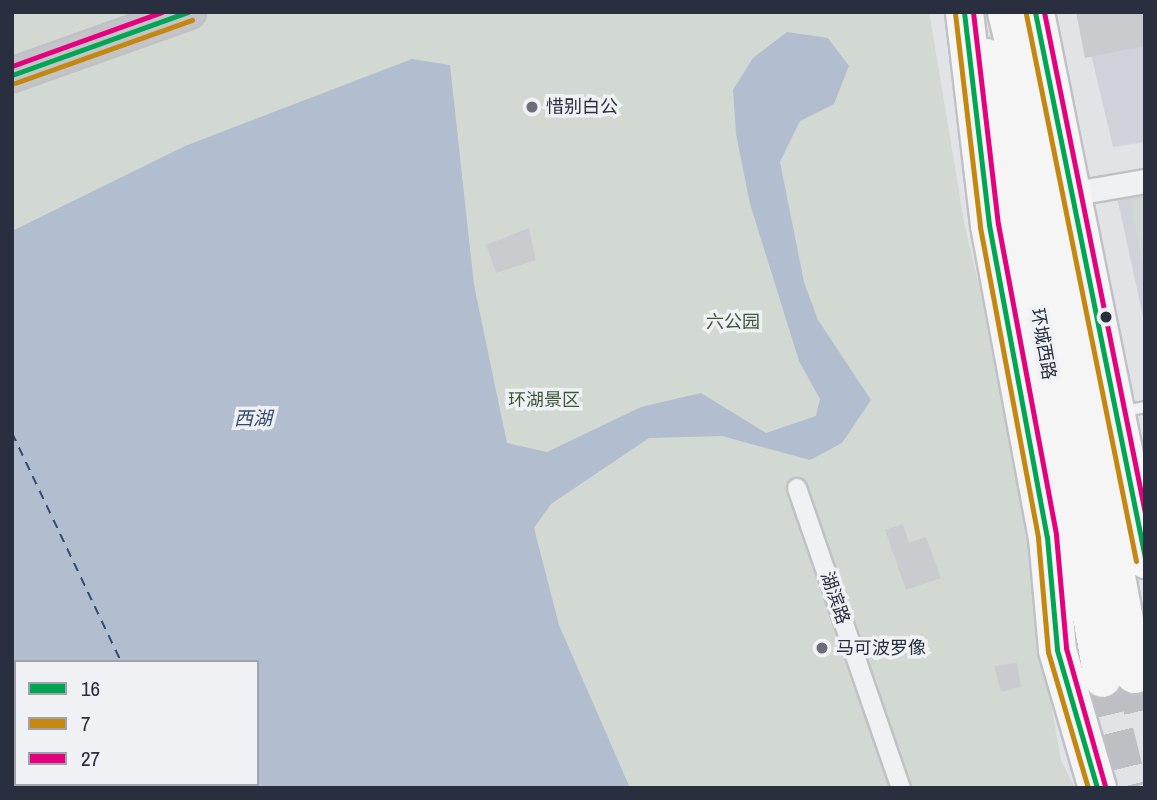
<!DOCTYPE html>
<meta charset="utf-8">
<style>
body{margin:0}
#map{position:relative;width:1157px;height:800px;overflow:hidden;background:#e2e3e6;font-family:"Archivo Narrow","Noto Sans SC",sans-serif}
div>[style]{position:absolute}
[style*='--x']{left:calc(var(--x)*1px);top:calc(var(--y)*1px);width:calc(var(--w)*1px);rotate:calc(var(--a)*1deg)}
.built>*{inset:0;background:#d0d2d9}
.green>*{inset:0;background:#d2d9d2}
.water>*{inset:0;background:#b2becf}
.ferry>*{height:2px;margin-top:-1px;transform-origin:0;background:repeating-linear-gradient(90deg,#364c6f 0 9px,transparent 0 16px)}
.building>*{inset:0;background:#cacbce}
.primary-tunnel>*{height:37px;margin-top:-18.5px;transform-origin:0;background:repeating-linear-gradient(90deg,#bdbfc4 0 37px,transparent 0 55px)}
.roads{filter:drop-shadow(2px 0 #c0c1c4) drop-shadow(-2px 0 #c0c1c4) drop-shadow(0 2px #c0c1c4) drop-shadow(0 -2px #c0c1c4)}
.service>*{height:10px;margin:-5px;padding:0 5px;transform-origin:5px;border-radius:5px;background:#f0f1f3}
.pedestrian>*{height:18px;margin:-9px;padding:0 9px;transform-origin:9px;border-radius:9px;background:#f0f1f3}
.minor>*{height:23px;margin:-11.5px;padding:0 11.5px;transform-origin:11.5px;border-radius:11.5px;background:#f0f1f3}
.secondary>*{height:32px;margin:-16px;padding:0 16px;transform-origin:16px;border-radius:16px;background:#c2c4c8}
.primary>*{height:37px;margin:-18.5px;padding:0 18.5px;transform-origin:18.5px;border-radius:18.5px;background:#f5f5f6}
.bus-1>*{height:5px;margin:-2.5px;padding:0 2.5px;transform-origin:2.5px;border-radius:2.5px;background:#00a651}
.bus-2>*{height:5px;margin:-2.5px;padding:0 2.5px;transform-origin:2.5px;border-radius:2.5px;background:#c48810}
.bus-3>*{height:5px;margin:-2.5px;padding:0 2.5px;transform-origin:2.5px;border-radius:2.5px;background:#e5007d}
.dots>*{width:19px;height:19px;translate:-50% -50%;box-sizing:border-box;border:4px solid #eff1f5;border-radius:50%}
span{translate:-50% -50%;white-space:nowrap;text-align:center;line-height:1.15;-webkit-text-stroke:7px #eff1f5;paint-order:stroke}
.poi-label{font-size:18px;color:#292f3e}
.left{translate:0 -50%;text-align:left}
.park-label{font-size:18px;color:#3c5838}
.street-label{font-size:18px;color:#292f3e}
.water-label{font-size:19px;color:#364c6f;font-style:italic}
.frame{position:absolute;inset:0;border:14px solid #292f3e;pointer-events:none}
.legend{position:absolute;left:14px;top:660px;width:245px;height:126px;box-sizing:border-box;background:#eff1f5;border:2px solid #a0a3ac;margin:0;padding:9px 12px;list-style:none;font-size:21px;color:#292f3e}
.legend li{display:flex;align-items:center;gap:14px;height:35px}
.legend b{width:35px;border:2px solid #a0a3ac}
</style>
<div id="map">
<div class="built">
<div style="clip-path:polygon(1081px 12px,1145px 12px,1145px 142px,1113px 147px)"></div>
<div style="clip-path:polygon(1145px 192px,1145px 326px,1117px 197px)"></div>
</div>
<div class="green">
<div style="clip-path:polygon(evenodd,12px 12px,929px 12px,964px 222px,1032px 509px,1042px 653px,1061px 760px,1075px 788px,12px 788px,12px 12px,16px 662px,257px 662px,257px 784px,16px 784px,16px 662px)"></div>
<div style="clip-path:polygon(1145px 198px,1145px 278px,1131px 201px)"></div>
</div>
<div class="water">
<div style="clip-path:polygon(evenodd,787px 32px,828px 38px,849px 66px,834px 104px,800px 121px,780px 162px,804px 282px,818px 320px,871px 400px,842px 443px,810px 460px,722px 436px,649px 438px,551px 504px,534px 528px,559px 625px,630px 788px,12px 788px,12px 231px,185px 146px,412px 59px,450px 65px,474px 285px,507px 443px,547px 452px,641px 407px,701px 393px,766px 433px,816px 416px,820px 399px,799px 361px,750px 204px,736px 134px,733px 90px,753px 58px,787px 32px,16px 662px,257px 662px,257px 784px,16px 784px,16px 662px)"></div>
</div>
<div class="ferry">
<div style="--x:12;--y:433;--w:254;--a:64.5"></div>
<div style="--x:179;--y:784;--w:4;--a:63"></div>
</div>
<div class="building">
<div style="clip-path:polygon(1076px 12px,1145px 12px,1145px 46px,1085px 58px)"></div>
<div style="clip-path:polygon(529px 228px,536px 260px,496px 273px,486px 245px)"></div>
<div style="clip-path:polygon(903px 524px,909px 543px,926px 537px,941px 578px,906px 590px,885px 530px)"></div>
<div style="clip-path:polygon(1017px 663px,1021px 687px,1001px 692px,994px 666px)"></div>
</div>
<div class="primary-tunnel">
<div style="--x:1134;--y:674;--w:48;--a:76.8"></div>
<div style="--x:1102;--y:678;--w:113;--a:76.2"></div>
</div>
<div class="roads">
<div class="service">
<div style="--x:1120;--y:412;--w:25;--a:-11"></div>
</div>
<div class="pedestrian">
<div style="--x:797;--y:488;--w:318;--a:70.9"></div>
</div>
<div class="minor">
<div style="--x:1075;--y:193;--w:71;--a:-9.7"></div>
</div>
<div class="secondary">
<div style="--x:12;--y:75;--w:188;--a:-19.6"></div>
</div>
<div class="primary">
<div style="--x:964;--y:12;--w:214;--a:83.3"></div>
<div style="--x:989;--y:225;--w:317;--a:79.5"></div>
<div style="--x:1047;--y:537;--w:113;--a:84.9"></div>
<div style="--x:1057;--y:650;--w:144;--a:73.8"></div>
<div style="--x:1006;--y:12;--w:130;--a:76.6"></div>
<div style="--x:1036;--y:138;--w:545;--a:79.64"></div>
<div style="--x:1035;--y:12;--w:558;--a:78.63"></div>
<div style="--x:986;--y:57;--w:97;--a:76.3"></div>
<div style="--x:1009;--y:151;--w:535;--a:79.99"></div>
</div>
</div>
<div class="bus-1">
<div style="--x:964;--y:12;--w:214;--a:83.3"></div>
<div style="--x:989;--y:225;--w:317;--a:79.5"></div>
<div style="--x:1047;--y:537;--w:113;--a:84.9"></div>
<div style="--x:1057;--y:650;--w:144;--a:73.8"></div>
<div style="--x:1035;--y:12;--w:557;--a:78.61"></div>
<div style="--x:12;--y:75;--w:187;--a:-19.7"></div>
</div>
<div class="bus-2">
<div style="--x:955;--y:13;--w:215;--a:83.3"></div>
<div style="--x:980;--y:227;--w:316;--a:79.4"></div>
<div style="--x:1038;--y:538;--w:114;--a:85"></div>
<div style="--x:1048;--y:652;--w:142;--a:73.6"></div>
<div style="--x:1026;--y:14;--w:558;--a:78.63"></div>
<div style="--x:15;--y:83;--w:188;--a:-19.6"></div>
</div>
<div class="bus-3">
<div style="--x:973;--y:12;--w:213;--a:83.3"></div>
<div style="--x:998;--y:224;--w:316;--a:79.4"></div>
<div style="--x:1056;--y:535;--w:113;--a:84.9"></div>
<div style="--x:1066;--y:648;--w:143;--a:74.2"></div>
<div style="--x:1044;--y:12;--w:511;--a:78.6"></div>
<div style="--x:12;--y:66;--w:159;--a:-19.8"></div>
</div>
<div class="dots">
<div style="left:532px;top:107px;background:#6a6e79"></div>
<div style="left:1106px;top:317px;background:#292f3e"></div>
<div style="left:822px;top:648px;background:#6a6e79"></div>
</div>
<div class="poi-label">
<span class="left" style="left:546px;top:107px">惜别白公</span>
<span class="left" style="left:836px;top:648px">马可波罗像</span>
</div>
<div class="park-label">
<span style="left:733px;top:322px">六公园</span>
<span style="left:544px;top:400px">环湖景区</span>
</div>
<div class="street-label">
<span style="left:1043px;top:344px;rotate:80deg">环城西路</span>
<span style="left:835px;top:598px;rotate:71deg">湖滨路</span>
</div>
<div class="water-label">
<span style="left:253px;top:419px">西湖</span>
</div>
<div class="frame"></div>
<ul class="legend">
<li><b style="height:9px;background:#00a651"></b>16</li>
<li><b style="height:9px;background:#c48810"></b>7</li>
<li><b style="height:9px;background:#e5007d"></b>27</li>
</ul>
</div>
